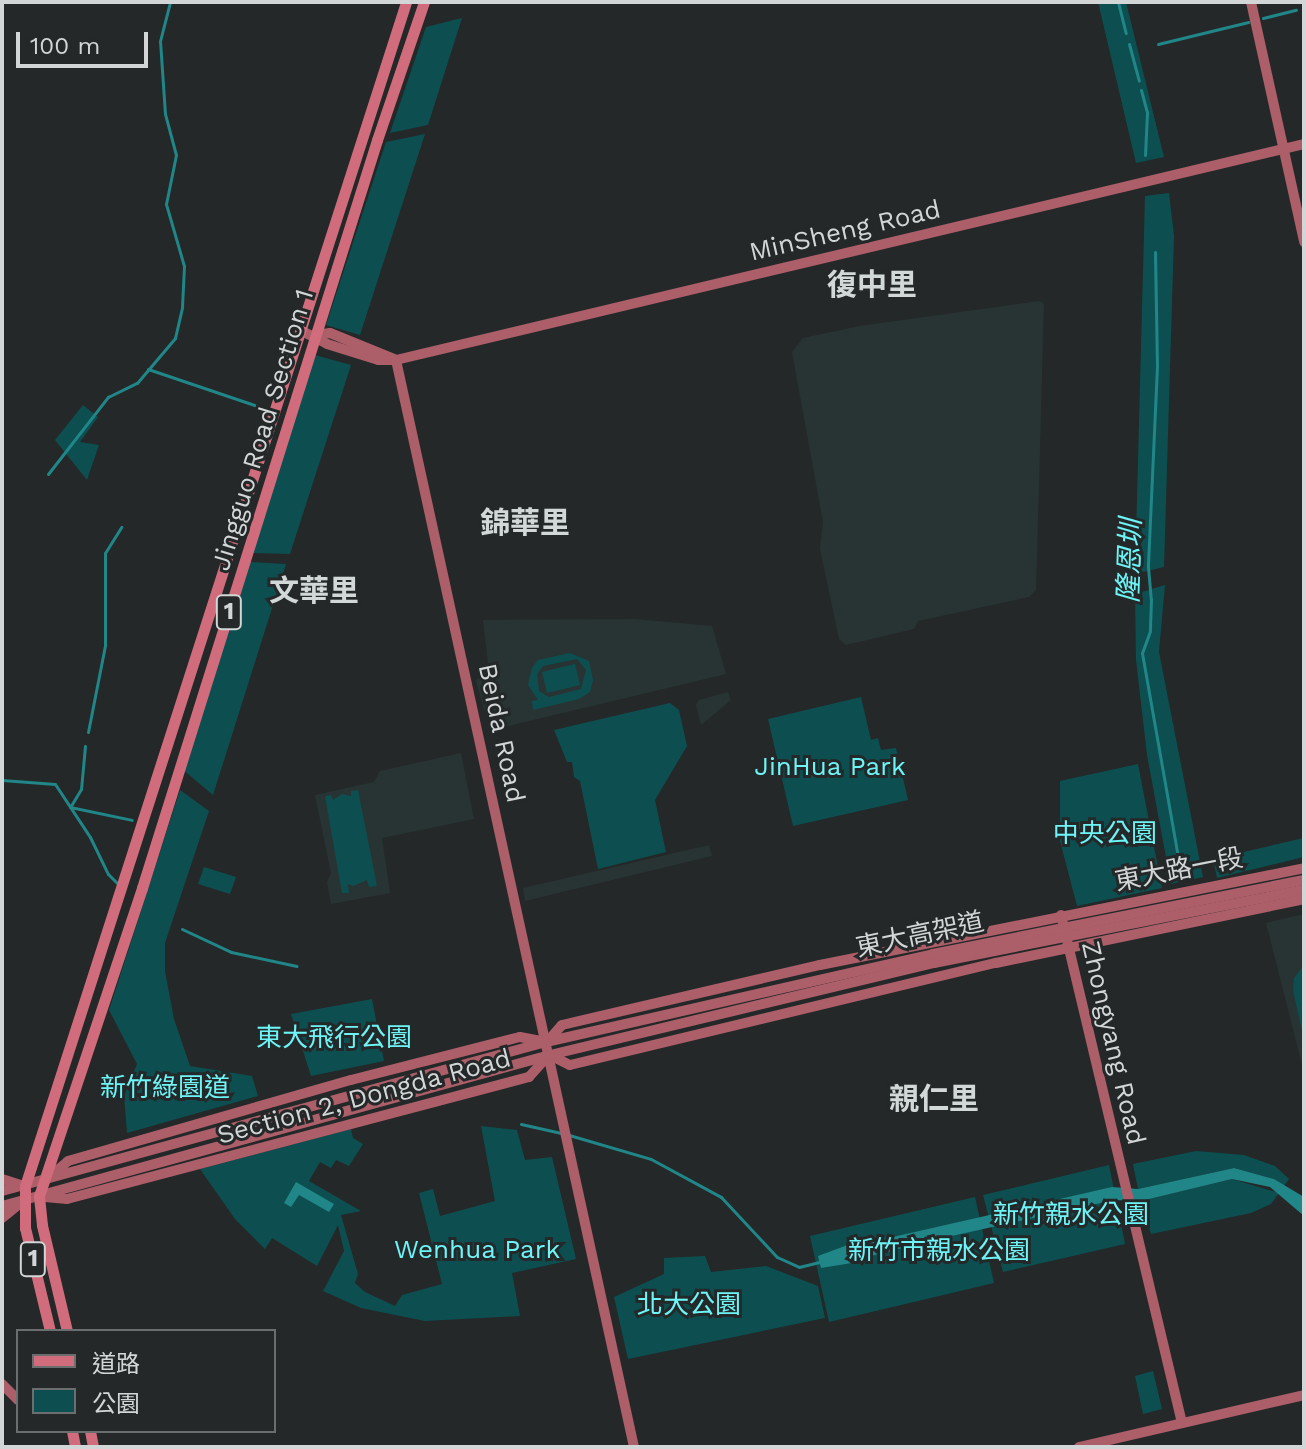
<!DOCTYPE html>
<meta charset="utf-8">
<style>
body{margin:0}
#map{position:relative;width:1306px;height:1449px;overflow:hidden;background:#242828;font-family:"Work Sans","Noto Sans TC",sans-serif}
div>[style]{position:absolute}
[style*='--x']{left:calc(var(--x)*1px);top:calc(var(--y)*1px);width:calc(var(--w)*1px);rotate:calc(var(--a)*1deg)}
.built>*{inset:0;background:#283434}
.green>*{inset:0;background:#0d4f50}
.water>*{inset:0;background:#208688}
.stream>*{height:3px;margin:-1.5px;padding:0 1.5px;transform-origin:1.5px;border-radius:1.5px;background:#208688}
.secondary>*{height:10px;margin:-5px;padding:0 5px;transform-origin:5px;border-radius:5px;background:#ac5e69}
.primary>*{height:11px;margin:-5.5px;padding:0 5.5px;transform-origin:5.5px;border-radius:5.5px;background:#d06c7b}
.secondary-bridge>*{height:10px;margin:-5px;padding:0 5px;transform-origin:5px;border-radius:5px;background:#ac5e69}
span{translate:-50% -50%;white-space:nowrap;text-align:center;line-height:1.15;-webkit-text-stroke:6px #242828;paint-order:stroke}
.shield-label span{padding:2px 6px;background:#242828;border:2px solid;border-radius:6px;-webkit-text-stroke-width:0}
.shield-label{font-size:24px;color:#d3d6d6;font-weight:700}
.street-label{font-size:26px;color:#d3d6d6}
.park-label{font-size:26px;color:#6df4f7}
.water-label{font-size:28px;color:#6cf4f6;font-style:italic}
.quarter-label{font-size:30px;color:#d2d8d8;font-weight:700}
.frame{position:absolute;inset:0;border:4px solid #d3d6d6;pointer-events:none}
.legend{position:absolute;left:16px;top:1329px;width:260px;height:104px;box-sizing:border-box;background:#242828;border:2px solid #6a6e6e;margin:0;padding:10px 14px;list-style:none;font-size:24px;color:#d3d6d6}
.legend li{display:flex;align-items:center;gap:16px;height:40px}
.legend b{width:40px;border:2px solid #6a6e6e}
.scale{position:absolute;left:16px;top:32px;width:132px;height:36px;box-sizing:border-box;border:4px solid #d3d6d6;border-top:0;padding-left:10px;font-size:24px;line-height:28px;white-space:nowrap;color:#d3d6d6;-webkit-text-stroke:6px #242828;paint-order:stroke}
</style>
<div id="map">
<div class="built">
<div style="clip-path:polygon(1040px 301px,1044px 304px,1036px 590px,1029px 597px,918px 621px,914px 629px,846px 645px,839px 639px,820px 549px,823px 522px,792px 352px,803px 338px,860px 326px)"></div>
<div style="clip-path:polygon(635px 619px,712px 626px,726px 674px,500px 728px,487px 719px,476px 681px,488px 662px,483px 620px)"></div>
<div style="clip-path:polygon(728px 692px,731px 700px,701px 725px,696px 705px,699px 700px)"></div>
<div style="clip-path:polygon(461px 753px,474px 819px,382px 838px,390px 893px,331px 904px,327px 882px,331px 873px,315px 795px,374px 782px,380px 771px)"></div>
<div style="clip-path:polygon(709px 845px,712px 856px,525px 901px,523px 888px)"></div>
<div style="clip-path:polygon(1304px 914px,1304px 1072px,1266px 923px)"></div>
</div>
<div class="green">
<div style="clip-path:polygon(1098px 2px,1126px 2px,1164px 157px,1136px 163px)"></div>
<div style="clip-path:polygon(462px 18px,428px 125px,390px 133px,426px 27px)"></div>
<div style="clip-path:polygon(425px 134px,360px 335px,326px 325px,386px 142px)"></div>
<div style="clip-path:polygon(1169px 193px,1174px 236px,1164px 567px,1135px 574px,1145px 196px)"></div>
<div style="clip-path:polygon(315px 355px,351px 365px,290px 554px,253px 553px)"></div>
<div style="clip-path:polygon(83px 405px,98px 417px,80px 442px,99px 445px,87px 480px,55px 440px)"></div>
<div style="clip-path:polygon(250px 562px,286px 564px,213px 795px,182px 769px)"></div>
<div style="clip-path:polygon(1165px 585px,1159px 652px,1203px 877px,1171px 884px,1147px 755px,1136px 660px,1135px 594px)"></div>
<div style="clip-path:polygon(evenodd,570px 653px,589px 661px,593px 680px,590px 692px,579px 699px,533px 710px,532px 701px,538px 700px,528px 685px,532px 668px,538px 660px,570px 653px,577px 659px,586px 670px,581px 689px,549px 697px,539px 691px,537px 674px,543px 666px,577px 659px)"></div>
<div style="clip-path:polygon(575px 664px,580px 685px,547px 693px,542px 672px)"></div>
<div style="clip-path:polygon(861px 697px,871px 740px,878px 738px,881px 750px,896px 748px,908px 800px,793px 826px,768px 719px)"></div>
<div style="clip-path:polygon(670px 703px,679px 710px,687px 746px,655px 800px,666px 852px,598px 869px,580px 781px,574px 777px,572px 762px,567px 762px,554px 730px)"></div>
<div style="clip-path:polygon(1138px 764px,1162px 888px,1077px 906px,1060px 841px,1060px 781px)"></div>
<div style="clip-path:polygon(180px 790px,209px 811px,165px 943px,165px 971px,174px 1019px,190px 1066px,252px 1076px,258px 1096px,127px 1133px,124px 1096px,137px 1064px,109px 1010px)"></div>
<div style="clip-path:polygon(358px 790px,377px 886px,369px 887px,367px 880px,353px 886px,348px 884px,349px 893px,342px 893px,325px 796px,331px 795px,333px 800px,342px 794px,351px 796px,351px 791px)"></div>
<div style="clip-path:polygon(1304px 838px,1304px 857px,1217px 878px,1213px 859px)"></div>
<div style="clip-path:polygon(204px 867px,236px 877px,230px 894px,198px 884px)"></div>
<div style="clip-path:polygon(1304px 965px,1304px 1040px,1293px 990px,1294px 978px)"></div>
<div style="clip-path:polygon(372px 999px,384px 1061px,311px 1076px,291px 1014px)"></div>
<div style="clip-path:polygon(481px 1126px,517px 1130px,525px 1160px,552px 1157px,576px 1259px,512px 1273px,520px 1316px,425px 1321px,361px 1308px,323px 1291px,344px 1251px,338px 1225px,317px 1266px,272px 1238px,265px 1249px,235px 1219px,200px 1169px,351px 1129px,353px 1138px,363px 1144px,349px 1166px,336px 1160px,331px 1168px,320px 1162px,309px 1181px,361px 1211px,341px 1215px,358px 1274px,355px 1283px,365px 1292px,395px 1306px,402px 1295px,442px 1284px,419px 1193px,433px 1189px,440px 1216px,495px 1201px)"></div>
<div style="clip-path:polygon(1196px 1151px,1244px 1155px,1275px 1166px,1289px 1179px,1284px 1186px,1274px 1179px,1234px 1168px,1138px 1189px,1133px 1164px)"></div>
<div style="clip-path:polygon(1109px 1165px,1125px 1244px,1003px 1272px,983px 1195px)"></div>
<div style="clip-path:polygon(1232px 1179px,1279px 1193px,1271px 1204px,1251px 1213px,1151px 1234px,1141px 1201px)"></div>
<div style="clip-path:polygon(975px 1197px,994px 1283px,829px 1322px,810px 1236px)"></div>
<div style="clip-path:polygon(705px 1256px,711px 1272px,766px 1266px,818px 1286px,825px 1318px,628px 1359px,614px 1297px,664px 1274px,664px 1258px)"></div>
<div style="clip-path:polygon(1153px 1371px,1162px 1409px,1143px 1414px,1135px 1376px)"></div>
</div>
<div class="water">
<div style="clip-path:polygon(1234px 1168px,1274px 1179px,1304px 1197px,1304px 1216px,1270px 1187px,1232px 1179px,1141px 1201px,1114px 1200px,934px 1240px,863px 1258px,858px 1262px,821px 1268px,818px 1256px,853px 1243px,862px 1244px,1112px 1187px,1138px 1189px)"></div>
<div style="clip-path:polygon(296px 1182px,334px 1204px,329px 1212px,299px 1195px,291px 1207px,284px 1203px)"></div>
</div>
<div class="stream">
<div style="--x:1118;--y:2;--w:32;--a:76"></div>
<div style="--x:1263;--y:18;--w:34;--a:-14"></div>
<div style="--x:1129;--y:44;--w:38;--a:75"></div>
<div style="--x:1158;--y:44;--w:93;--a:-13.7"></div>
<div style="--x:1141;--y:90;--w:24;--a:75"></div>
<div style="--x:1147;--y:113;--w:42;--a:92.7"></div>
<div style="--x:1155;--y:252;--w:114;--a:89"></div>
<div style="--x:1157;--y:366;--w:201;--a:92.6"></div>
<div style="--x:1148;--y:567;--w:32;--a:85"></div>
<div style="--x:1151;--y:599;--w:32;--a:92"></div>
<div style="--x:1150;--y:631;--w:23;--a:110"></div>
<div style="--x:1142;--y:653;--w:218;--a:80"></div>
<div style="--x:148;--y:369;--w:128;--a:18.7"></div>
<div style="--x:48;--y:474;--w:98;--a:-52.1"></div>
<div style="--x:108;--y:397;--w:32;--a:-26"></div>
<div style="--x:137;--y:383;--w:59;--a:-49.8"></div>
<div style="--x:175;--y:338;--w:32;--a:-77"></div>
<div style="--x:182;--y:307;--w:41;--a:-87.2"></div>
<div style="--x:184;--y:266;--w:65;--a:-106.2"></div>
<div style="--x:166;--y:204;--w:50;--a:-78.5"></div>
<div style="--x:176;--y:155;--w:42;--a:-105"></div>
<div style="--x:165;--y:114;--w:73;--a:-93.9"></div>
<div style="--x:160;--y:41;--w:40;--a:-75.6"></div>
<div style="--x:88;--y:732;--w:89;--a:-78.9"></div>
<div style="--x:105;--y:645;--w:92;--a:-90"></div>
<div style="--x:105;--y:553;--w:31;--a:-58"></div>
<div style="--x:85;--y:746;--w:43;--a:95.3"></div>
<div style="--x:81;--y:789;--w:21;--a:121"></div>
<div style="--x:70;--y:807;--w:63;--a:11.8"></div>
<div style="--x:2;--y:780;--w:53;--a:4.3"></div>
<div style="--x:55;--y:784;--w:64;--a:56.6"></div>
<div style="--x:90;--y:837;--w:41;--a:64.1"></div>
<div style="--x:108;--y:874;--w:16;--a:45"></div>
<div style="--x:182;--y:929;--w:54;--a:25.1"></div>
<div style="--x:231;--y:952;--w:67;--a:12"></div>
<div style="--x:521;--y:1124;--w:41;--a:12.7"></div>
<div style="--x:569;--y:1135;--w:85;--a:16.3"></div>
<div style="--x:651;--y:1159;--w:80;--a:28.5"></div>
<div style="--x:721;--y:1197;--w:82;--a:47"></div>
<div style="--x:777;--y:1257;--w:24;--a:24"></div>
<div style="--x:799;--y:1267;--w:25;--a:-14"></div>
</div>
<div class="secondary">
<div style="--x:1251;--y:2;--w:246;--a:77.5"></div>
<div style="--x:300;--y:330;--w:30;--a:27"></div>
<div style="--x:327;--y:344;--w:53;--a:17.4"></div>
<div style="--x:378;--y:360;--w:18;--a:0"></div>
<div style="--x:396;--y:360;--w:933;--a:-13.38"></div>
<div style="--x:316;--y:335;--w:14;--a:-8"></div>
<div style="--x:330;--y:333;--w:69;--a:22.1"></div>
<div style="--x:396;--y:360;--w:1113;--a:77.65"></div>
<div style="--x:1061;--y:915;--w:522;--a:76.6"></div>
<div style="--x:548;--y:1041;--w:21;--a:-49"></div>
<div style="--x:562;--y:1025;--w:265;--a:-13.1"></div>
<div style="--x:820;--y:965;--w:494;--a:-11.3"></div>
<div style="--x:550;--y:1055;--w:22;--a:27"></div>
<div style="--x:570;--y:1065;--w:438;--a:-13.5"></div>
<div style="--x:996;--y:963;--w:315;--a:-11.7"></div>
<div style="--x:48;--y:1178;--w:26;--a:-40"></div>
<div style="--x:68;--y:1161;--w:294;--a:-16"></div>
<div style="--x:351;--y:1080;--w:174;--a:-14.3"></div>
<div style="--x:520;--y:1037;--w:25;--a:11"></div>
<div style="--x:2;--y:1179;--w:22;--a:18"></div>
<div style="--x:2;--y:1191;--w:564;--a:-15.32"></div>
<div style="--x:546;--y:1042;--w:397;--a:-12.8"></div>
<div style="--x:45;--y:1197;--w:22;--a:5"></div>
<div style="--x:67;--y:1199;--w:478;--a:-14.8"></div>
<div style="--x:529;--y:1077;--w:28;--a:-48"></div>
<div style="--x:2;--y:1206;--w:568;--a:-15.41"></div>
<div style="--x:550;--y:1055;--w:395;--a:-13.5"></div>
<div style="--x:2;--y:1218;--w:26;--a:-39"></div>
<div style="--x:2;--y:1384;--w:23;--a:45"></div>
<div style="--x:1079;--y:1447;--w:231;--a:-13"></div>
</div>
<div class="primary">
<div style="--x:50;--y:1331;--w:106;--a:-103.6"></div>
<div style="--x:25;--y:1228;--w:42;--a:-90"></div>
<div style="--x:25;--y:1186;--w:1244;--a:-72.16"></div>
<div style="--x:67;--y:1331;--w:109;--a:-103.3"></div>
<div style="--x:42;--y:1225;--w:29;--a:-96"></div>
<div style="--x:39;--y:1196;--w:325;--a:-71.5"></div>
<div style="--x:142;--y:888;--w:784;--a:-72.56"></div>
<div style="--x:377;--y:140;--w:146;--a:-71.2"></div>
<div style="--x:72;--y:1431;--w:16;--a:79"></div>
<div style="--x:90;--y:1431;--w:16;--a:79"></div>
</div>
<div class="secondary-bridge">
<div style="--x:933;--y:954;--w:378;--a:-11.3"></div>
<div style="--x:934;--y:963;--w:377;--a:-11.2"></div>
</div>
<div class="shield-label">
<span style="left:229px;top:612px">1</span>
<span style="left:33px;top:1259px">1</span>
</div>
<div class="street-label">
<span style="left:845px;top:231px;rotate:-13deg">MinSheng Road</span>
<span style="left:263px;top:430px;rotate:-73deg">Jingguo Road Section 1</span>
<span style="left:501px;top:733px;rotate:78deg">Beida Road</span>
<span style="left:1179px;top:870px;rotate:-11deg">東大路一段</span>
<span style="left:920px;top:935px;rotate:-12deg">東大高架道</span>
<span style="left:1113px;top:1043px;rotate:77deg">Zhongyang Road</span>
<span style="left:364px;top:1097px;rotate:-15deg">Section 2, Dongda Road</span>
</div>
<div class="park-label">
<span style="left:830px;top:767px">JinHua Park</span>
<span style="left:1105px;top:834px">中央公園</span>
<span style="left:334px;top:1038px">東大飛行公園</span>
<span style="left:165px;top:1088px">新竹綠園道</span>
<span style="left:1071px;top:1215px">新竹親水公園</span>
<span style="left:477px;top:1250px">Wenhua Park</span>
<span style="left:939px;top:1251px">新竹市親水公園</span>
<span style="left:689px;top:1305px">北大公園</span>
</div>
<div class="water-label">
<span style="left:1130px;top:561px;rotate:-88deg">隆恩圳</span>
</div>
<div class="quarter-label">
<span style="left:872px;top:285px">復中里</span>
<span style="left:525px;top:523px">錦華里</span>
<span style="left:314px;top:591px">文華里</span>
<span style="left:934px;top:1099px">親仁里</span>
</div>
<div class="frame"></div>
<ul class="legend">
<li><b style="height:10px;background:#d06c7b"></b>道路</li>
<li><b style="height:22px;background:#0d4f50"></b>公園</li>
</ul>
<div class="scale">100 m</div>
</div>
